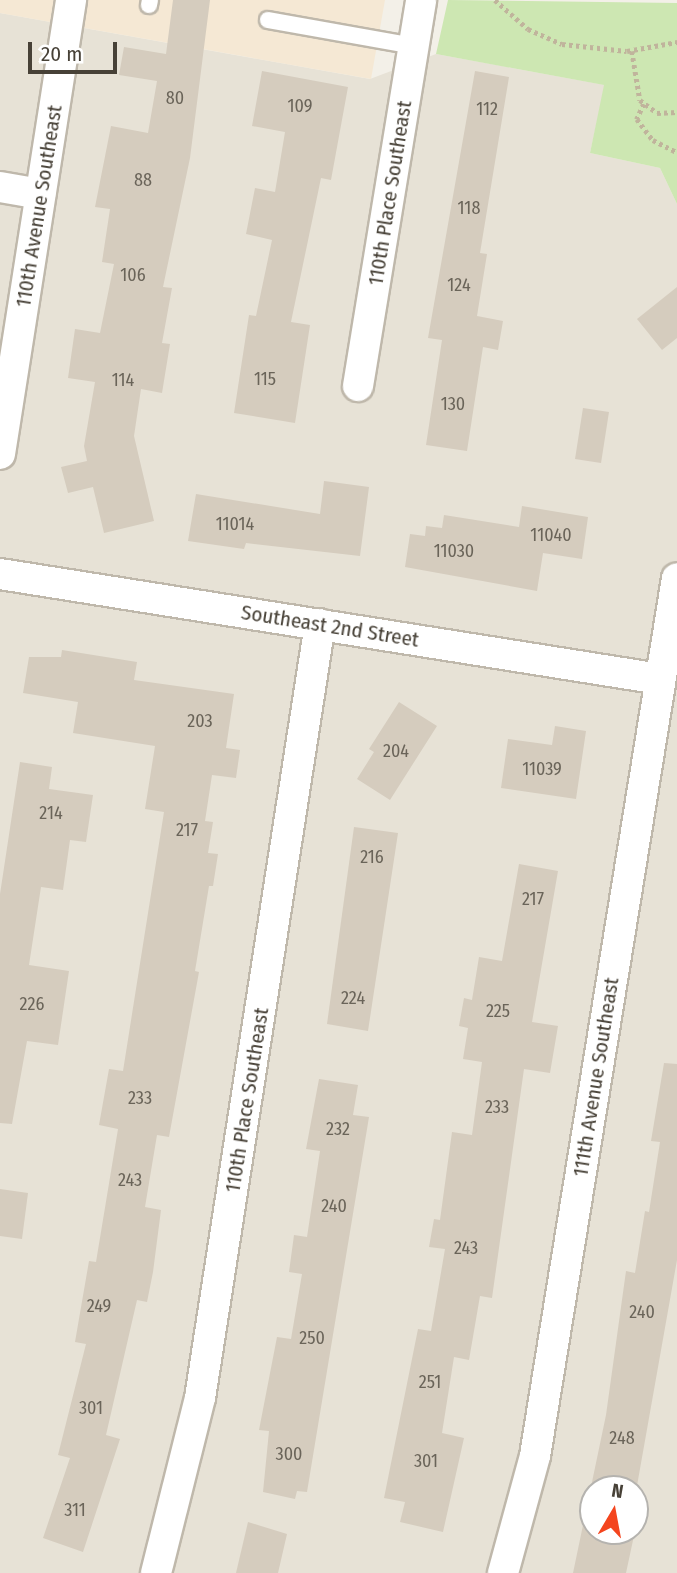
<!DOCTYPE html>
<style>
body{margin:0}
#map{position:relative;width:677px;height:1573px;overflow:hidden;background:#f3f0e8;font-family:"Fira Sans Condensed",sans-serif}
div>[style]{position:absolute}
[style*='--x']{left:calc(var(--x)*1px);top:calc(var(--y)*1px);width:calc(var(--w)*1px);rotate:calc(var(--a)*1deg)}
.residential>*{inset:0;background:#e7e2d6}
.commercial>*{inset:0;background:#f5e8d4}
.green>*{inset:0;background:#cde7b2}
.building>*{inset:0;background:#d5ccbe}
.path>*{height:4.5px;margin-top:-2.25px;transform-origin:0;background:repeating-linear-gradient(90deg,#c0b49c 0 3.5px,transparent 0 7px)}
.roads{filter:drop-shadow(2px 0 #bfb8ab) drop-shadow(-2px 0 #bfb8ab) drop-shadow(0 2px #bfb8ab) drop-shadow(0 -2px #bfb8ab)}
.lane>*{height:16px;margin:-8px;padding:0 8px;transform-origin:8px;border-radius:8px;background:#fff}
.street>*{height:30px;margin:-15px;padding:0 15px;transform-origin:15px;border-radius:15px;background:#fff}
span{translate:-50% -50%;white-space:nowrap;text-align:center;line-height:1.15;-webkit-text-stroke:6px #fff;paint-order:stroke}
.number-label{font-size:18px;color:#6a6459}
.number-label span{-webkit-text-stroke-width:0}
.street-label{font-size:21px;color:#474137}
.north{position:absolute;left:579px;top:1475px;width:70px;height:70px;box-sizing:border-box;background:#fff;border:2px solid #b5b3af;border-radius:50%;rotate:10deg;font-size:19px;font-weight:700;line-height:28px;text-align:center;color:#474137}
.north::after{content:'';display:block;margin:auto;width:24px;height:32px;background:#f4451e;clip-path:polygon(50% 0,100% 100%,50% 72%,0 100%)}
.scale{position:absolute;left:28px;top:42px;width:89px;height:32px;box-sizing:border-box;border:4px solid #474137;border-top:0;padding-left:9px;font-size:21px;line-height:24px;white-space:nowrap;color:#474137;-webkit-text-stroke:5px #fff;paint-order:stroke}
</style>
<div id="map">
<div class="residential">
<div style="clip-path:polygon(evenodd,0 13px,370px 79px,436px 54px,605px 85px,590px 153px,660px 168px,677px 204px,677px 1573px,0 1573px,0 13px,593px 1489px,635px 1489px,635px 1531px,593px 1531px,593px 1489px)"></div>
</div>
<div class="commercial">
<div style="clip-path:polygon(0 0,385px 0,371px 79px,0 13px)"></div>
</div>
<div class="green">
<div style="clip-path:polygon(448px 0,677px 3px,677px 204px,660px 168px,590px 153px,604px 85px,436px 54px)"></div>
</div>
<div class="building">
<div style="clip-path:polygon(173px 0,210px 0,190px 158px,163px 287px,172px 288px,162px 343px,170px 344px,162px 393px,141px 389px,134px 436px,154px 521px,104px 533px,93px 487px,68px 493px,61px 467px,87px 461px,84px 446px,95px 382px,68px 378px,75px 329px,100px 333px,114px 264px,102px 262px,110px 209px,95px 207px,111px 126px,148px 133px,157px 81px,119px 75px,124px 47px,166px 54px)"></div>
<div style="clip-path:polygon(262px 71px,348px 87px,331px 180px,321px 178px,291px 322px,310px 325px,295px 423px,234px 413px,249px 315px,256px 316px,272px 240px,246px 234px,255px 188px,275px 192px,285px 132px,252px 126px)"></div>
<div style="clip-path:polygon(475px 71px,509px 77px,480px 253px,487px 254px,477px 316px,503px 321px,498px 350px,483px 347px,467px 451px,426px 445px,442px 340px,428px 338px)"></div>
<div style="clip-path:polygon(677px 287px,677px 338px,662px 350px,637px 319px)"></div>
<div style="clip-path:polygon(583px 408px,609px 412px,601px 463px,575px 459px)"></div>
<div style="clip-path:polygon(324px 481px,369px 487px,360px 556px,246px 543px,244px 549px,188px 541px,196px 494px,320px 514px)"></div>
<div style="clip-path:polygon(522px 506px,588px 517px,582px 559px,543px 553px,537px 591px,405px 567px,410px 534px,425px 536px,426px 526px,442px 528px,444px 515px,519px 527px)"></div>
<div style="clip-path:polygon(62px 650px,137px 662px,134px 680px,234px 694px,226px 748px,240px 750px,236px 778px,212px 775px,205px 821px,213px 822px,208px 853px,218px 854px,213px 886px,209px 886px,195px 971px,199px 972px,169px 1137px,157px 1135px,145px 1207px,161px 1210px,153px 1272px,147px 1302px,137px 1300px,106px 1435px,120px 1439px,83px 1552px,43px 1538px,70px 1458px,58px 1455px,86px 1344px,75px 1342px,89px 1261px,96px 1262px,118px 1129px,99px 1125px,109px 1069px,123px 1071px,164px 812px,145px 809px,155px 746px,73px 733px,78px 702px,23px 693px,29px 657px,61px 657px)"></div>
<div style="clip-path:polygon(399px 702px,437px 726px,390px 800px,357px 779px,374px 752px,369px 749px)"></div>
<div style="clip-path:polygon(555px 726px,586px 731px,576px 799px,501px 788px,508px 739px,552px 745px)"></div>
<div style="clip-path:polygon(20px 762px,52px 767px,49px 789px,93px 795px,86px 842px,70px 840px,63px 890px,41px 887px,29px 965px,69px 971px,58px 1045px,27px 1041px,12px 1124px,0 1123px,0 894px)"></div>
<div style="clip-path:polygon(354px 827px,398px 833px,368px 1031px,327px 1024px)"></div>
<div style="clip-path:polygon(519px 864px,558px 871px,532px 1022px,558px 1026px,550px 1073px,524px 1069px,492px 1298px,480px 1296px,469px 1360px,454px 1357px,442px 1433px,464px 1438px,443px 1532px,400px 1522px,405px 1502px,384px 1498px,418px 1329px,431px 1331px,445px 1249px,429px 1247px,434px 1219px,440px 1220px,452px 1132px,472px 1135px,482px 1062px,463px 1059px,468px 1028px,459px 1026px,464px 998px,472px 1000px,479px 957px,502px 961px)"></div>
<div style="clip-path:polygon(664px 1063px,677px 1064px,677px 1260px,635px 1497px,635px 1489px,593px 1489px,593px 1531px,635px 1531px,626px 1573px,573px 1573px,606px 1415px,626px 1271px,635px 1273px,645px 1211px,649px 1212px,660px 1142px,651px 1141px)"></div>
<div style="clip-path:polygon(319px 1079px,358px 1085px,353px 1115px,369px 1117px,307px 1492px,297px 1491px,295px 1499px,263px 1492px,269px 1431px,259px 1430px,277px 1337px,291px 1339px,302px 1274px,289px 1272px,294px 1235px,307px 1237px,320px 1151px,306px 1149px)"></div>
<div style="clip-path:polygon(0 1189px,28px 1193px,22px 1239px,0 1236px)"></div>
<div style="clip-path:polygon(248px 1522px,287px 1534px,278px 1573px,236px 1573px)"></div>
</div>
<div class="path">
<div style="--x:495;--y:0;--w:44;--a:41.3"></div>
<div style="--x:528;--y:29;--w:37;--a:24"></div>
<div style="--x:562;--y:44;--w:65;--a:6.1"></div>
<div style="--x:627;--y:51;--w:51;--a:-10.2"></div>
<div style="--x:632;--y:51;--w:50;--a:80.7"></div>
<div style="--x:640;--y:100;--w:21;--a:37"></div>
<div style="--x:657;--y:113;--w:20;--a:-3"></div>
<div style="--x:644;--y:104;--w:17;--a:115"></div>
<div style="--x:637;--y:119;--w:26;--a:53"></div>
<div style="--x:653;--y:140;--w:27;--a:27"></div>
</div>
<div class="roads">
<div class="lane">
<div style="--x:149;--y:5;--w:5;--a:-79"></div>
<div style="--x:268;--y:20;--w:148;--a:10.1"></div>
</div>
<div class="street">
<div style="--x:0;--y:187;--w:41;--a:9.9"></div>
<div style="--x:358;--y:386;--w:391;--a:-80.7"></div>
<div style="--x:0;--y:454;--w:460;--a:-81.1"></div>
<div style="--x:0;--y:574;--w:668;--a:9.04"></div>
<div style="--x:156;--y:1573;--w:180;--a:-75.9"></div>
<div style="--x:200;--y:1398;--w:783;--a:-81.19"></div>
<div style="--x:503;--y:1573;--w:121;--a:-74.7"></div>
<div style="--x:535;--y:1456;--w:889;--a:-80.81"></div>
</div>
</div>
<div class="number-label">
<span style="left:175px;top:98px">80</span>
<span style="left:300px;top:106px">109</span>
<span style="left:487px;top:109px">112</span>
<span style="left:143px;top:180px">88</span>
<span style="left:469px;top:208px">118</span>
<span style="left:133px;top:275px">106</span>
<span style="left:459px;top:285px">124</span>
<span style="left:265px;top:379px">115</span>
<span style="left:123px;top:380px">114</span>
<span style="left:453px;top:404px">130</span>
<span style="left:235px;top:524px">11014</span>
<span style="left:551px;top:535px">11040</span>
<span style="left:454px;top:551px">11030</span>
<span style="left:200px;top:721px">203</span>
<span style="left:396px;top:751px">204</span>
<span style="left:542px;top:769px">11039</span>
<span style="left:51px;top:813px">214</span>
<span style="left:187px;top:830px">217</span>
<span style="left:372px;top:857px">216</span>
<span style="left:533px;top:899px">217</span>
<span style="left:353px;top:998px">224</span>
<span style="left:32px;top:1004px">226</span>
<span style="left:498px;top:1011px">225</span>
<span style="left:140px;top:1098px">233</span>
<span style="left:497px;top:1107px">233</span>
<span style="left:338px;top:1129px">232</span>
<span style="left:130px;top:1180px">243</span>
<span style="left:334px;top:1206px">240</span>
<span style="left:466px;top:1248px">243</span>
<span style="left:99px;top:1306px">249</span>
<span style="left:642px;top:1312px">240</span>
<span style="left:312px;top:1338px">250</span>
<span style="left:430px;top:1382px">251</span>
<span style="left:91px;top:1408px">301</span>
<span style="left:622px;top:1438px">248</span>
<span style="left:289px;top:1454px">300</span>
<span style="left:426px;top:1461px">301</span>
<span style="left:75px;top:1510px">311</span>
</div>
<div class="street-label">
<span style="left:390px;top:193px;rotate:-81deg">110th Place Southeast</span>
<span style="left:39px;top:206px;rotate:-81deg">110th Avenue Southeast</span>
<span style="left:330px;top:626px;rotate:9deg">Southeast 2nd Street</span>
<span style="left:596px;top:1077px;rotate:-81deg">111th Avenue Southeast</span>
<span style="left:247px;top:1100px;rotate:-81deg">110th Place Southeast</span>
</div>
<div class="north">N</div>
<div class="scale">20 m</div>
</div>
